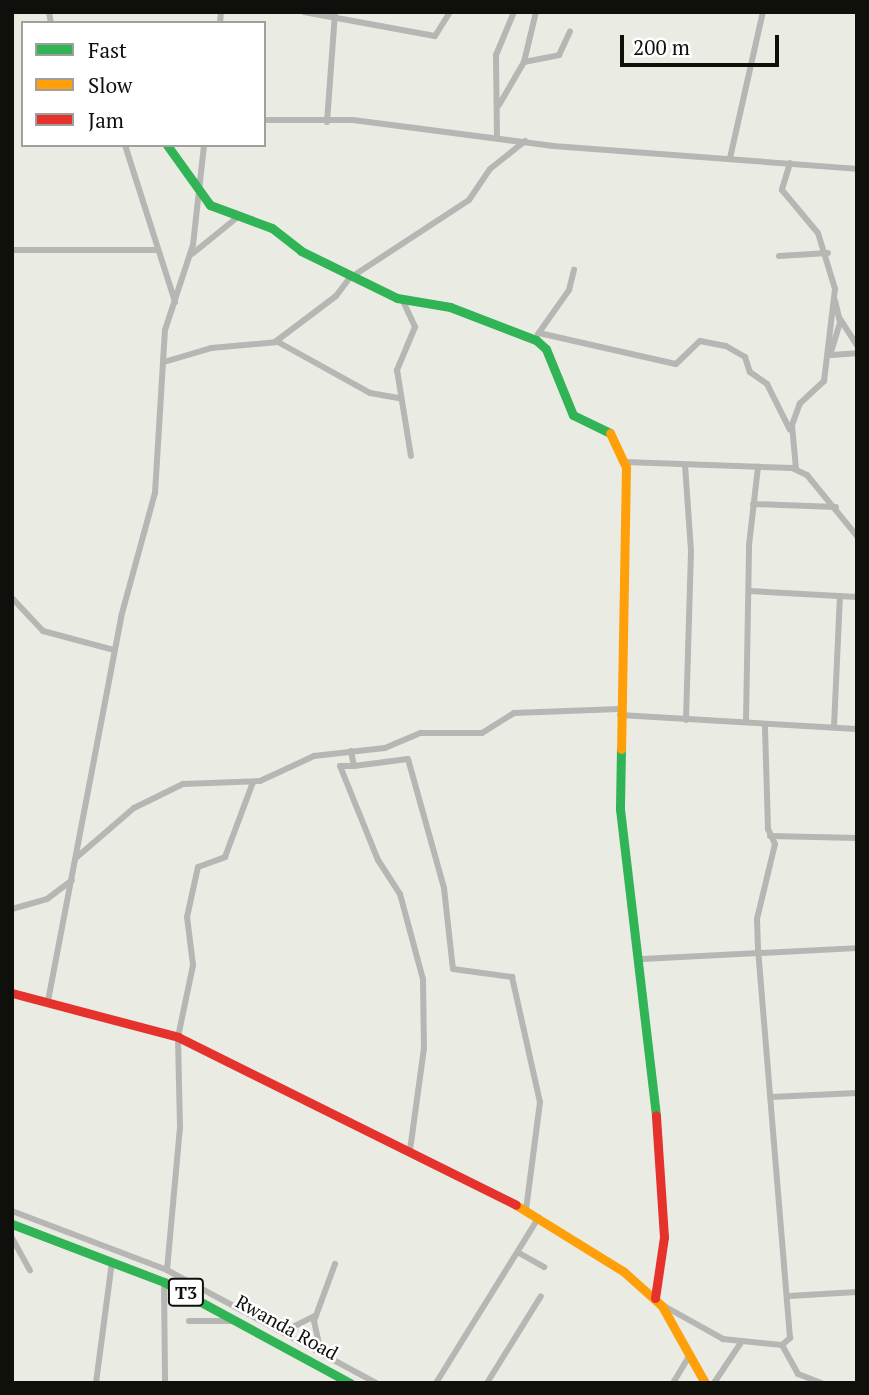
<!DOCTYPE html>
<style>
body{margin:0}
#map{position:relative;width:869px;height:1395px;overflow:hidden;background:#eaece4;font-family:"PT Serif",serif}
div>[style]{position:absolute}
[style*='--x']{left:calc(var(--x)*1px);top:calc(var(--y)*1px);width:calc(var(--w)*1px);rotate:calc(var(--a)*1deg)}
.street>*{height:6px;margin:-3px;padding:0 3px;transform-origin:3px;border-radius:3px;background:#b6b6b4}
.fast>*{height:9px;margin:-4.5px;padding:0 4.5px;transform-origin:4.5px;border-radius:4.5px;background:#30b455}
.slow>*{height:9px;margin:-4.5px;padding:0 4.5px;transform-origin:4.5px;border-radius:4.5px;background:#ff9f0a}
.jam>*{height:9px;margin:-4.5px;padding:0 4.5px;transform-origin:4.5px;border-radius:4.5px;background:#e5322d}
span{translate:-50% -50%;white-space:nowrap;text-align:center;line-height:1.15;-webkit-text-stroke:5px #fff;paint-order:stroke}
.shield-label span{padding:2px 5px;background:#fff;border:2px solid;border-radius:5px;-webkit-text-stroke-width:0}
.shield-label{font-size:18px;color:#0f100b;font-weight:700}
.street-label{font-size:19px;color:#0f100b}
.frame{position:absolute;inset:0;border:14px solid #0f100b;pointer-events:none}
.legend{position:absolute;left:21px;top:21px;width:245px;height:126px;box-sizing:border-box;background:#fff;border:2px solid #9f9f9d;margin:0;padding:9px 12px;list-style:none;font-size:21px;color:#0f100b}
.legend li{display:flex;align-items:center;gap:14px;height:35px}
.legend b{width:35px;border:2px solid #9f9f9d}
.scale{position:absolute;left:620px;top:35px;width:159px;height:32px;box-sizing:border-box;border:4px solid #0f100b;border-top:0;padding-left:9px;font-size:21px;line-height:24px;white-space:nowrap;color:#0f100b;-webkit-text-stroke:5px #fff;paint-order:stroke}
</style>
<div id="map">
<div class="street">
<div style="--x:49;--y:12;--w:11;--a:80"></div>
<div style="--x:304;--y:12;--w:133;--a:10.4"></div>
<div style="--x:435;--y:36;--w:28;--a:-58"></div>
<div style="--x:220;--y:23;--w:11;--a:-85"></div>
<div style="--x:524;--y:62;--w:51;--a:-76.5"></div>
<div style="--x:499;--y:105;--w:50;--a:-59.8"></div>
<div style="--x:524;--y:62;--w:36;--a:-11"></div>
<div style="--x:559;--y:55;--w:26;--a:-65"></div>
<div style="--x:264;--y:120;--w:89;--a:0"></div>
<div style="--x:353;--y:120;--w:202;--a:7.4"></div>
<div style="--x:553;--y:146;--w:305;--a:4.3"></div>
<div style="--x:327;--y:122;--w:110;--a:-85.8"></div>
<div style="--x:497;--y:138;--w:83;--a:-90.7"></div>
<div style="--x:496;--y:55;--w:47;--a:-67.3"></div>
<div style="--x:125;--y:145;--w:165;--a:72.3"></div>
<div style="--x:730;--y:158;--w:150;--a:-77.3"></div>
<div style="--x:790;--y:163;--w:28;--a:107"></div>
<div style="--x:782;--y:190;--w:56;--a:50.1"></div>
<div style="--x:818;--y:233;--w:59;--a:73.1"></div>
<div style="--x:835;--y:289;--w:93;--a:96.8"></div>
<div style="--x:824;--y:381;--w:33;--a:137"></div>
<div style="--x:800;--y:403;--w:23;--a:110"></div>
<div style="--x:792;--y:425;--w:44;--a:84.8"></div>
<div style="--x:12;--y:250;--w:145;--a:0"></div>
<div style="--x:192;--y:254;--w:60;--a:-39"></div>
<div style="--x:779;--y:256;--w:49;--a:-3.5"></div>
<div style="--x:356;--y:274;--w:135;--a:-33.2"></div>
<div style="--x:469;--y:200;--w:37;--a:-56"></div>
<div style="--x:490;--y:169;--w:45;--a:-38.7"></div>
<div style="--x:402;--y:299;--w:31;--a:65"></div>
<div style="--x:415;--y:327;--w:47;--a:112.7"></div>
<div style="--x:397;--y:370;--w:87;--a:80.8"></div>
<div style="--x:840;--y:319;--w:31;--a:57"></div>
<div style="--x:539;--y:333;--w:140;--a:12.8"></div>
<div style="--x:676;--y:364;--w:33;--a:-44"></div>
<div style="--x:700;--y:341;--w:26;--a:11"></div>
<div style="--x:726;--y:346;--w:22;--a:30"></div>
<div style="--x:745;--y:357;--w:16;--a:72"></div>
<div style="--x:750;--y:372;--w:21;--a:35"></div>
<div style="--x:767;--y:384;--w:51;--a:63.4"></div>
<div style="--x:538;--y:334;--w:54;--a:-54.8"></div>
<div style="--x:569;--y:290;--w:21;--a:-76"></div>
<div style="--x:275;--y:342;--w:76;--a:-37"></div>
<div style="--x:336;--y:296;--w:26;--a:-53"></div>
<div style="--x:831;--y:352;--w:31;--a:-73"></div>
<div style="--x:840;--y:322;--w:22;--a:-103"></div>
<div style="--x:831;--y:355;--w:26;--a:-4"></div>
<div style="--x:164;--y:362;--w:49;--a:-16.6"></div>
<div style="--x:211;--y:348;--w:67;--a:-5.1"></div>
<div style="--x:278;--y:342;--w:105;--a:29"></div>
<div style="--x:370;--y:393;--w:29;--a:10"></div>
<div style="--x:625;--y:462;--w:167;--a:2.1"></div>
<div style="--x:792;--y:468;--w:17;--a:25"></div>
<div style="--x:807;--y:475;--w:79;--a:50.7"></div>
<div style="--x:685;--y:465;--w:86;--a:86"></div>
<div style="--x:691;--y:551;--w:169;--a:91.7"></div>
<div style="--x:753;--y:504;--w:83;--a:2.1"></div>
<div style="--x:749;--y:591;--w:108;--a:3.2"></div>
<div style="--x:12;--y:598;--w:45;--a:46.8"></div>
<div style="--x:43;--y:631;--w:73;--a:15"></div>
<div style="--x:620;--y:715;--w:237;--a:3.4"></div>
<div style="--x:746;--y:722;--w:177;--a:-89"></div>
<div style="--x:749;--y:545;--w:79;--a:-83.4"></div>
<div style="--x:834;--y:727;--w:131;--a:-87.4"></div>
<div style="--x:351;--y:751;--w:15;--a:79"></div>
<div style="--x:354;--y:766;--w:14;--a:180"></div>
<div style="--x:340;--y:766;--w:101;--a:68"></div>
<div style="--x:378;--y:860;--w:40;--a:57.1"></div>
<div style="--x:400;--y:894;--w:88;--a:74.9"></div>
<div style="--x:423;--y:979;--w:69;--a:89.2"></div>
<div style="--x:424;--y:1048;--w:103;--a:97.8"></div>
<div style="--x:354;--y:766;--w:54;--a:-7.4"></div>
<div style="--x:408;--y:759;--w:134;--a:74.4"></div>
<div style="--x:444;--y:888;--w:81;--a:83.7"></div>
<div style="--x:453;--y:969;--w:60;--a:7.7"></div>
<div style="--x:512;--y:977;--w:128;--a:77.4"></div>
<div style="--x:540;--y:1102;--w:109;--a:97.4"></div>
<div style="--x:770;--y:836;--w:87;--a:1.3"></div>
<div style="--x:77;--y:857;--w:75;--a:-40.7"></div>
<div style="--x:134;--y:808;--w:55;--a:-26.1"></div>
<div style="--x:183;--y:784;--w:77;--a:-2.2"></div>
<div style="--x:260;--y:781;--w:60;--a:-24.8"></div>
<div style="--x:314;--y:756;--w:71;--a:-6.4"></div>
<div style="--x:385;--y:748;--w:39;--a:-23"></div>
<div style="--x:421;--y:733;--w:61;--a:0"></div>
<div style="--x:482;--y:733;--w:38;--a:-32"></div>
<div style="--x:514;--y:713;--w:105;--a:-2.2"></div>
<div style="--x:12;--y:909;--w:36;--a:-16"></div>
<div style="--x:47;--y:899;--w:31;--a:-37"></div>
<div style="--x:642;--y:959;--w:215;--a:-2.9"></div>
<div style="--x:48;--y:1001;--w:391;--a:-79.2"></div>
<div style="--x:121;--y:617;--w:129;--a:-74.7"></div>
<div style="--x:155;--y:493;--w:163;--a:-86.5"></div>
<div style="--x:165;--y:330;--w:89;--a:-71.8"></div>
<div style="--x:193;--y:245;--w:101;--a:-83.7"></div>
<div style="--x:771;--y:1097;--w:86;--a:-2.7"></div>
<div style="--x:12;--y:1211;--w:166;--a:20.8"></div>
<div style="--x:167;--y:1270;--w:238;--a:28.4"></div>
<div style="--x:12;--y:1238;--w:37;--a:61"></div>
<div style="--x:519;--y:1253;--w:29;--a:29"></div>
<div style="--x:167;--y:1270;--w:144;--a:-84.8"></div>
<div style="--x:180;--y:1127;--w:90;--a:-91.3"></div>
<div style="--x:178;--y:1037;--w:74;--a:-78.2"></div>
<div style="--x:193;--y:965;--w:48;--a:-97.1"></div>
<div style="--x:187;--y:917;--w:51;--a:-77.6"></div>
<div style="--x:198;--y:867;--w:29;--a:-20"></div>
<div style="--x:225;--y:857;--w:80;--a:-69.5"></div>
<div style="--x:164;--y:1282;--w:101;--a:89.4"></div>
<div style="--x:789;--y:1296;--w:68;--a:-3.4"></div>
<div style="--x:664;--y:1306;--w:68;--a:29.2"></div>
<div style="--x:723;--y:1339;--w:59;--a:5.8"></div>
<div style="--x:782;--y:1345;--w:11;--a:-41"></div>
<div style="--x:790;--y:1338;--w:391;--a:-94.7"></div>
<div style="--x:758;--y:948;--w:29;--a:-92"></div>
<div style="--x:757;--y:919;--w:77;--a:-76.5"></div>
<div style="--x:775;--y:844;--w:17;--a:-115"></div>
<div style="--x:768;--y:829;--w:104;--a:-91.7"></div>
<div style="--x:189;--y:1321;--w:43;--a:0"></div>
<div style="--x:285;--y:1331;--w:34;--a:-27"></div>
<div style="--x:782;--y:1345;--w:33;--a:61"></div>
<div style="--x:798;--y:1374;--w:25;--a:21"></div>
<div style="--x:320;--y:1349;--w:29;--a:-102"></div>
<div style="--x:314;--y:1321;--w:61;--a:-69.8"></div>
<div style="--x:96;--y:1383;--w:122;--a:-82.5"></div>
<div style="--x:436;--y:1383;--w:195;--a:-58.2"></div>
<div style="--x:487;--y:1383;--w:102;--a:-58.2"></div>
<div style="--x:673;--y:1383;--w:33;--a:-59"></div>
<div style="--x:714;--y:1383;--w:50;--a:-56.3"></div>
</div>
<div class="fast">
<div style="--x:167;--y:145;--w:74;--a:54.4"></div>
<div style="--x:210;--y:205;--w:66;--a:20.4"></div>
<div style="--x:272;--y:228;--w:37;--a:38"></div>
<div style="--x:301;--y:251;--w:107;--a:26.1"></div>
<div style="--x:397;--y:298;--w:54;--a:9.6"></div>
<div style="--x:450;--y:307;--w:92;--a:21"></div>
<div style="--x:536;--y:340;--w:13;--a:42"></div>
<div style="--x:546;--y:349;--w:71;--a:67.8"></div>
<div style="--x:573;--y:415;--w:41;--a:25.9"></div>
<div style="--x:621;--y:749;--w:60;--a:91"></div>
<div style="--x:620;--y:809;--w:308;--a:83.3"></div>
<div style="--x:12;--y:1224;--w:163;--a:20.9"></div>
<div style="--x:164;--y:1282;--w:212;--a:28.5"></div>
</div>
<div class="slow">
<div style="--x:610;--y:433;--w:38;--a:65"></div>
<div style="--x:626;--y:467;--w:282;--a:91"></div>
<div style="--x:516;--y:1205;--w:126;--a:31.7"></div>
<div style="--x:623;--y:1271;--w:52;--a:41.9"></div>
<div style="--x:662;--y:1306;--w:88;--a:60.8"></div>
</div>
<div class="jam">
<div style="--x:12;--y:993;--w:172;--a:14.8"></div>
<div style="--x:178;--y:1037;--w:377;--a:26.4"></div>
<div style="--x:655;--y:1298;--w:62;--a:-81.6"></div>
<div style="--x:664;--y:1237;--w:122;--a:-93.8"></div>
</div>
<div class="shield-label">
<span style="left:186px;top:1292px">T3</span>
</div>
<div class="street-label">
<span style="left:287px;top:1327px;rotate:29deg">Rwanda Road</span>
</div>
<div class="frame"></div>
<ul class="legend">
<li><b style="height:9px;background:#30b455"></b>Fast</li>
<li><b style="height:9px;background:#ff9f0a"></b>Slow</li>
<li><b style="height:9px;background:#e5322d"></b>Jam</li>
</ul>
<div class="scale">200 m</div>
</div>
